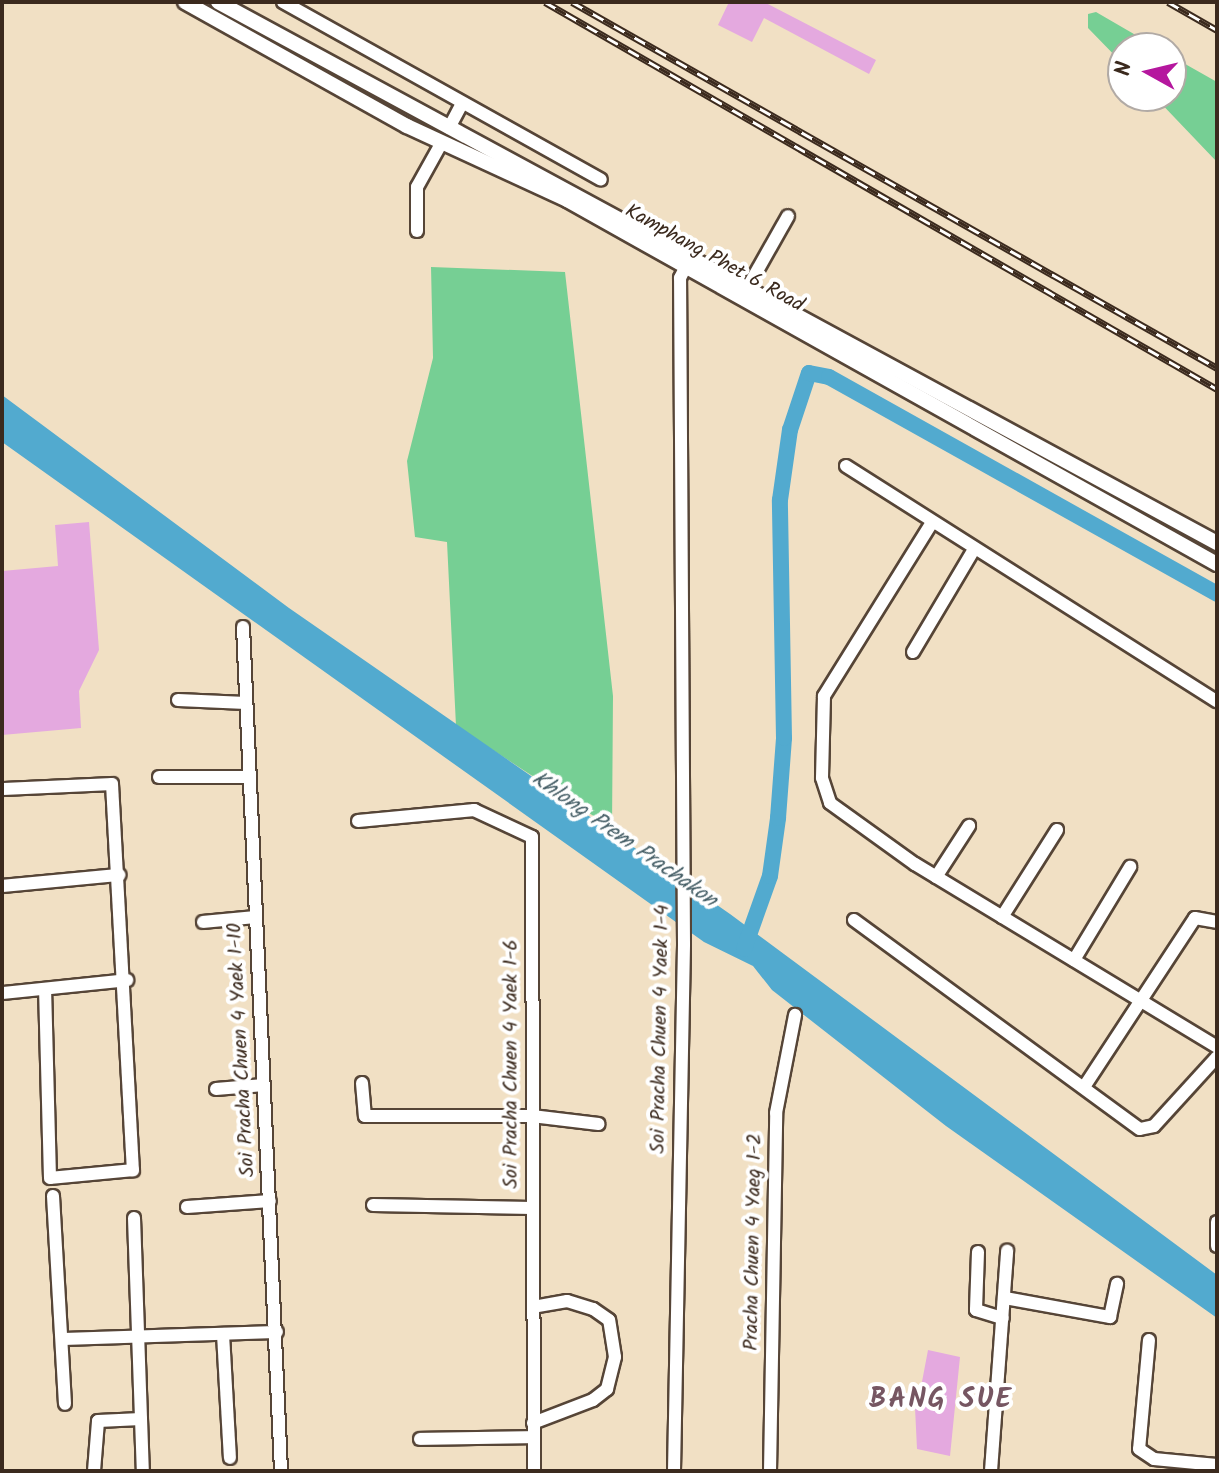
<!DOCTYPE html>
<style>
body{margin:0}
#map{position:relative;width:1219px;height:1473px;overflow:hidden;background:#f1e0c4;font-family:Kalam,sans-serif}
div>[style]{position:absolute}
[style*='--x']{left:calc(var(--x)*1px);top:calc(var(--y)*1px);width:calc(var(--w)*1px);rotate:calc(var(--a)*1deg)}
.green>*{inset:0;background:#76cf94}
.water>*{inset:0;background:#52aacf}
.canal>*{height:16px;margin:-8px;padding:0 8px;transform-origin:8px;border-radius:8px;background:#52aacf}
.building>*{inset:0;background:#e4a9df}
.roads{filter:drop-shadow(2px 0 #564537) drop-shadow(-2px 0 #564537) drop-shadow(0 2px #564537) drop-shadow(0 -2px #564537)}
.minor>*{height:12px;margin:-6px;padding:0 6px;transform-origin:6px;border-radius:6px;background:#fff}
.tertiary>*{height:14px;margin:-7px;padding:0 7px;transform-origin:7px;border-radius:7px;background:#fff}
.rail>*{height:7px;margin-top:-3.5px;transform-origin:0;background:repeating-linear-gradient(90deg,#fff 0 12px,#3b2a1e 0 24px);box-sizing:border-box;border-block:2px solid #3b2a1e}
span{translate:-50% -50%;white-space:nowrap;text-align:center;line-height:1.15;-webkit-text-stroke:8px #fff;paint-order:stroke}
.street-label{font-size:20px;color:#3b2a1e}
.water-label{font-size:22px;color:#445d65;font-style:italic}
.district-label{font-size:28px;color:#765662;font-weight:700;letter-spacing:2px}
.frame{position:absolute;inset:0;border:4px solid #3b2a1e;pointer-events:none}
.north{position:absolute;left:1107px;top:32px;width:80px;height:80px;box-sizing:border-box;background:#fff;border:2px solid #b1aaa5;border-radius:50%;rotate:278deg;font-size:22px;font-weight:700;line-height:32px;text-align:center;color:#3b2a1e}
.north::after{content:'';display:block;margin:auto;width:28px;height:36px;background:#b5179e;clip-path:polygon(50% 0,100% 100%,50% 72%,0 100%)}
</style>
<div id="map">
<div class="green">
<div style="clip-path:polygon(1096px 12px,1158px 48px,1123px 48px,1123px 64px,1088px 28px,1088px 14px)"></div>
<div style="clip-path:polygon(1171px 56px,1217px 82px,1217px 162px,1154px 96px,1171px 96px)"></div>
<div style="clip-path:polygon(431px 267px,565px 272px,613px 696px,612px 828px,456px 726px,447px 542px,415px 537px,407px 461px,433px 358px)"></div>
</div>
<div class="water">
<div style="clip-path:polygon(2px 395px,289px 608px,730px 914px,1217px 1275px,1217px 1318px,946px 1126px,772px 990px,753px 966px,704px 942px,2px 442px)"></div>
</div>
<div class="canal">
<div style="--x:744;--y:949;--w:77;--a:-70.4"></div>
<div style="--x:770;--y:876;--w:59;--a:-82.1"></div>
<div style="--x:778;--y:818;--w:80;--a:-85.7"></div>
<div style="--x:784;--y:738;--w:238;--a:-91"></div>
<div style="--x:780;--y:500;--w:71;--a:-81.9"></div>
<div style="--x:790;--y:430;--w:60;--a:-71.6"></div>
<div style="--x:809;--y:373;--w:20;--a:11"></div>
<div style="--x:829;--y:377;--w:445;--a:29.2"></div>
</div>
<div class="building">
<div style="clip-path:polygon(729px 2px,764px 2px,876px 60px,869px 74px,764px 18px,752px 42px,718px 25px)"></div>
<div style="clip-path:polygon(89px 522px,99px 650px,79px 691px,81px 728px,2px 735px,2px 571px,58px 566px,55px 525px)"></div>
<div style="clip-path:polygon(928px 1350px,960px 1357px,950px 1456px,917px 1449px,914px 1387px,921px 1387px)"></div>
</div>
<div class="roads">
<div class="minor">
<div style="--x:283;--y:2;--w:364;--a:29.2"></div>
<div style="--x:449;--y:128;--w:27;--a:-62"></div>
<div style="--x:417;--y:231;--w:44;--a:-90"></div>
<div style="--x:417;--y:187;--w:51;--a:-60.9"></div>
<div style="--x:749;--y:285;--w:79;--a:-60.5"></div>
<div style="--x:846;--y:466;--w:439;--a:32.4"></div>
<div style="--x:931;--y:524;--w:203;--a:121.9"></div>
<div style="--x:824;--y:696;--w:82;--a:91.4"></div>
<div style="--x:822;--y:778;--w:26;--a:72"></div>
<div style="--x:830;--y:803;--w:105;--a:35.7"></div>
<div style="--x:915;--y:864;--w:353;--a:31.2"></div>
<div style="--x:243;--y:627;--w:845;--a:87.42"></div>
<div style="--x:913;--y:652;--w:117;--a:-59.3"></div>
<div style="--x:178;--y:700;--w:68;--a:2.5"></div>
<div style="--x:159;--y:777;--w:90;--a:0"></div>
<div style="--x:2;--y:789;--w:110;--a:-2.6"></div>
<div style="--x:112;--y:784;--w:387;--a:86.9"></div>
<div style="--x:133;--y:1170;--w:83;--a:174.5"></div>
<div style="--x:50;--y:1178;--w:189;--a:-91.5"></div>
<div style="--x:358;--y:821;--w:117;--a:-5.4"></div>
<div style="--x:474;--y:810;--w:64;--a:25"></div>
<div style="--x:532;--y:837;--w:634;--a:89.82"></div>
<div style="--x:936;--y:877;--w:61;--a:-57.1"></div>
<div style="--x:2;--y:886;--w:118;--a:-5.4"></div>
<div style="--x:1002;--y:917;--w:103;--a:-57.7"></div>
<div style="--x:854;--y:920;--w:354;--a:36.2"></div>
<div style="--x:1140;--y:1129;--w:14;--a:-12"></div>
<div style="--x:1154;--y:1126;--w:93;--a:-47.6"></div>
<div style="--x:203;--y:922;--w:52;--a:-5.5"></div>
<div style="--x:1074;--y:960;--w:109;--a:-58.9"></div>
<div style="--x:2;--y:993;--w:126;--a:-5.9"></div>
<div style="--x:362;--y:1083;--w:33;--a:85"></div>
<div style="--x:365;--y:1116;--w:167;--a:0"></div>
<div style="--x:532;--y:1116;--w:67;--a:6.8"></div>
<div style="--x:1084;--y:1087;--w:202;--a:-56.7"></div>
<div style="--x:1195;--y:918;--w:22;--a:10"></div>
<div style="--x:216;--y:1089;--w:48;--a:-4.8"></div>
<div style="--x:53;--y:1196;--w:208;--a:86.7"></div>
<div style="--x:373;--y:1205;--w:159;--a:1.1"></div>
<div style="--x:187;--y:1207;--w:83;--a:-4.1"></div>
<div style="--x:134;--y:1218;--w:253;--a:88"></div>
<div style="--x:1217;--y:1222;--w:24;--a:90"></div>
<div style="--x:978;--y:1252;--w:58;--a:92"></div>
<div style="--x:976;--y:1310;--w:28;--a:17"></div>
<div style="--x:1005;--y:1298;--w:107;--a:10.3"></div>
<div style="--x:1110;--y:1317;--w:34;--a:-78"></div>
<div style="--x:223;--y:1334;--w:124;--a:86.8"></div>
<div style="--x:62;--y:1339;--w:215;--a:-1.9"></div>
<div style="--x:1149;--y:1340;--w:109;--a:95.2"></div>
<div style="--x:1139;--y:1449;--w:18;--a:34"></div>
<div style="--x:1154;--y:1459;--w:63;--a:5.4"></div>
<div style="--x:533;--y:1423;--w:64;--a:-21"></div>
<div style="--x:593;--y:1400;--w:18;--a:-38"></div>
<div style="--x:607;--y:1389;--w:33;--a:-76"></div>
<div style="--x:615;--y:1357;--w:37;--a:-99"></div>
<div style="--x:609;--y:1320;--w:19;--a:-145"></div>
<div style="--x:593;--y:1309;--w:27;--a:-163"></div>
<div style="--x:567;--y:1301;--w:34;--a:170"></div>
<div style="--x:420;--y:1439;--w:114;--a:-1"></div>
<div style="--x:94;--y:1471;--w:50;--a:-85.4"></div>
<div style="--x:98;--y:1421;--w:43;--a:-2.7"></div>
<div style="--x:674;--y:1471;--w:527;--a:-88.91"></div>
<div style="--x:684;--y:944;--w:666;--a:-90.34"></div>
<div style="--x:680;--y:278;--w:20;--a:-63"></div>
<div style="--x:770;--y:1471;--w:358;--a:-89"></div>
<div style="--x:776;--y:1113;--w:100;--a:-79"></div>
<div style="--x:991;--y:1471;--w:221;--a:-85.8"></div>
</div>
<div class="tertiary">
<div style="--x:185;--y:2;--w:254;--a:29.2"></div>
<div style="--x:407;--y:126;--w:176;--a:24.8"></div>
<div style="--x:567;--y:200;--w:745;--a:29.25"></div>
<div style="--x:218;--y:2;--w:1136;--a:28.44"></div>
</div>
</div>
<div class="rail">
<div style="--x:545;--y:2;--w:775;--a:29.94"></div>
<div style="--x:572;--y:2;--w:742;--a:29.57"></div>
<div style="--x:1168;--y:2;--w:56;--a:29.7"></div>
</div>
<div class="street-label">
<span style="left:714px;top:259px;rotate:29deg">Kamphang Phet 6 Road</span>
<span style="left:661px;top:1029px;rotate:-89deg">Soi Pracha Chuen 4 Yaek 1-4</span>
<span style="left:242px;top:1050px;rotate:-93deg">Soi Pracha Chuen 4 Yaek 1-10</span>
<span style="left:512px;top:1064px;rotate:-90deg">Soi Pracha Chuen 4 Yaek 1-6</span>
<span style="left:754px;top:1242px;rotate:-89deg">Pracha Chuen 4 Yaeg 1-2</span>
</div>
<div class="water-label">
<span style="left:624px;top:840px;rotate:35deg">Khlong Prem Prachakon</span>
</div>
<div class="district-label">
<span style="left:941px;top:1400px">BANG SUE</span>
</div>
<div class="frame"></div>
<div class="north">N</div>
</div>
